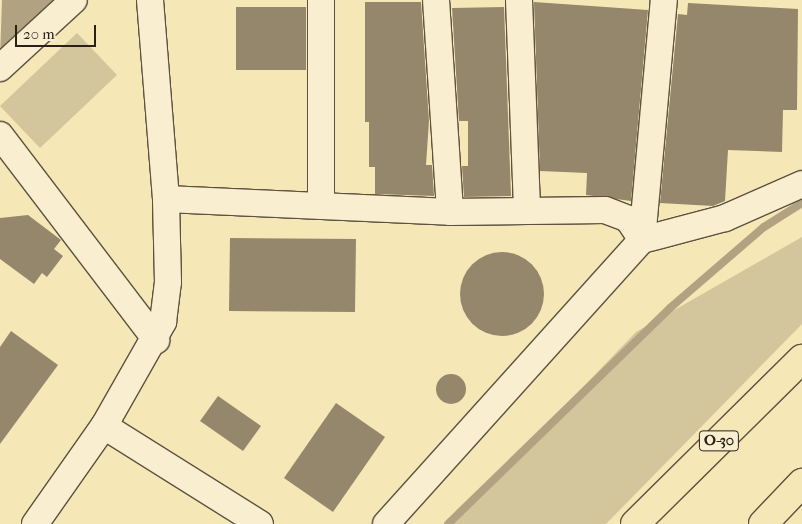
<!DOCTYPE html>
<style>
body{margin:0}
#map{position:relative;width:802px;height:524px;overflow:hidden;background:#f6e7b7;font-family:"IM FELL French Canon",serif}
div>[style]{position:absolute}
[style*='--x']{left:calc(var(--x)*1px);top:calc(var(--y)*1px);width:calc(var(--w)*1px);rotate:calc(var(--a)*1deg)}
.green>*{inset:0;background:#d3c59c}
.water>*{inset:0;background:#b1a381}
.stream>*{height:8px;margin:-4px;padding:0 4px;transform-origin:4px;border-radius:4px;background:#b1a381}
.building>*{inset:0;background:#94876b}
.round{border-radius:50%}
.roads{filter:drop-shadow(1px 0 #5d5240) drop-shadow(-1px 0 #5d5240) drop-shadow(0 1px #5d5240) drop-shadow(0 -1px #5d5240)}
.minor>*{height:26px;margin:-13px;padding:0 13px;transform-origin:13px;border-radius:13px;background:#f9efd0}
.highway>*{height:28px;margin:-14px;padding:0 14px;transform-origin:14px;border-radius:14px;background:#f6e7b7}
span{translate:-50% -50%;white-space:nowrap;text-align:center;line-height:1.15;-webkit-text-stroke:4.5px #f9efd0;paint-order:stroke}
.shield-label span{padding:1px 4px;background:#f9efd0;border:1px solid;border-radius:4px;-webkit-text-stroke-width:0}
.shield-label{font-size:15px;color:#2a2018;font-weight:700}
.scale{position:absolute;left:15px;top:25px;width:81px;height:22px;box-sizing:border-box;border:2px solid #2a2018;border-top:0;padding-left:6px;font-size:15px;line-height:18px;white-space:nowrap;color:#2a2018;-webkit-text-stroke:4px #f9efd0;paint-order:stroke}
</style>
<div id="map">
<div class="green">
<div style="clip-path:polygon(77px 33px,117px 75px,40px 148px,0 106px)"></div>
<div style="clip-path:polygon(802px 237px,802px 324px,606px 524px,451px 524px,636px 332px)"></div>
</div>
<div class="water">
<div style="clip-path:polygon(2px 0,63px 0,0 57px)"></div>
</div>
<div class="stream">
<div style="--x:448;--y:524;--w:310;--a:-44.2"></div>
<div style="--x:670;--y:308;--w:124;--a:-40.8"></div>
<div style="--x:764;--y:227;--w:45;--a:-32.3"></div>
</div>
<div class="building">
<div style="clip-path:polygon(365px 2px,421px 2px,429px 121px,426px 165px,432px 165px,434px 196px,375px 194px,375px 167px,369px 167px,369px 122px,365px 122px)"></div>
<div style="clip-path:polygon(534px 2px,648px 10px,631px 201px,586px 195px,587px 173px,540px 171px)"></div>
<div style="clip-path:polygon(688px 3px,798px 9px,797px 110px,783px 110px,782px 152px,728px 150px,725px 201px,713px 206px,660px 203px,678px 14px,687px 15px)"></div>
<div style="clip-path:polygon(236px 7px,306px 7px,306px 70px,236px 70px)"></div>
<div style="clip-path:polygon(504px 7px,511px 196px,464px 197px,462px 166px,468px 166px,468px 121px,459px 121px,452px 8px)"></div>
<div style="clip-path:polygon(28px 215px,61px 240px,54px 249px,63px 256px,47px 277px,42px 273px,34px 284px,0 259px,0 218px)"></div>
<div style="clip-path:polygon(230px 238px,356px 239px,355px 312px,229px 311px)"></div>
<div class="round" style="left:460px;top:252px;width:84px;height:84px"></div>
<div style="clip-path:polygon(11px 331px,58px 365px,0 444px,0 347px)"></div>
<div class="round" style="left:436px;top:374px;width:30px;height:30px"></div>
<div style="clip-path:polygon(218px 396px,261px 426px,243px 451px,200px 421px)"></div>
<div style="clip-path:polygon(336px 403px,385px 437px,333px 512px,284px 478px)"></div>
</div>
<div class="roads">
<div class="minor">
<div style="--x:436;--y:0;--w:212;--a:86.2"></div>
<div style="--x:519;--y:0;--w:211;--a:87.8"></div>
<div style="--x:0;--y:68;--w:100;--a:-42.6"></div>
<div style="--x:0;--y:135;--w:258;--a:52.7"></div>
<div style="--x:166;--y:199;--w:284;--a:2.6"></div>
<div style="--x:450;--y:212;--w:155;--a:-0.7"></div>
<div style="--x:605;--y:210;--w:25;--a:21"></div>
<div style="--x:628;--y:219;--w:25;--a:56"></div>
<div style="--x:642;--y:240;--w:86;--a:-14.8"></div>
<div style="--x:725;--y:218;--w:84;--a:-23.8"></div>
<div style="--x:321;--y:206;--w:206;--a:-90"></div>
<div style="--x:104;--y:426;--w:184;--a:32.1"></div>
<div style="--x:35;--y:524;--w:120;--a:-54.9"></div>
<div style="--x:104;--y:426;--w:120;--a:-60.4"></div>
<div style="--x:163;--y:322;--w:40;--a:-82.9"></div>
<div style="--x:168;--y:282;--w:83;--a:-91.4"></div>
<div style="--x:166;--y:199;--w:200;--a:-94.6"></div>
<div style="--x:386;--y:524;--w:382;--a:-48"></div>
<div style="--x:642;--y:240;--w:241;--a:-84.8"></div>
</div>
<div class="highway">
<div style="--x:635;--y:524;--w:235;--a:-44.7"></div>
<div style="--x:763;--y:524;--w:57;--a:-46.4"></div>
</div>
</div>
<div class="shield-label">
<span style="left:719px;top:441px">O-30</span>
</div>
<div class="scale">20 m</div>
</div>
